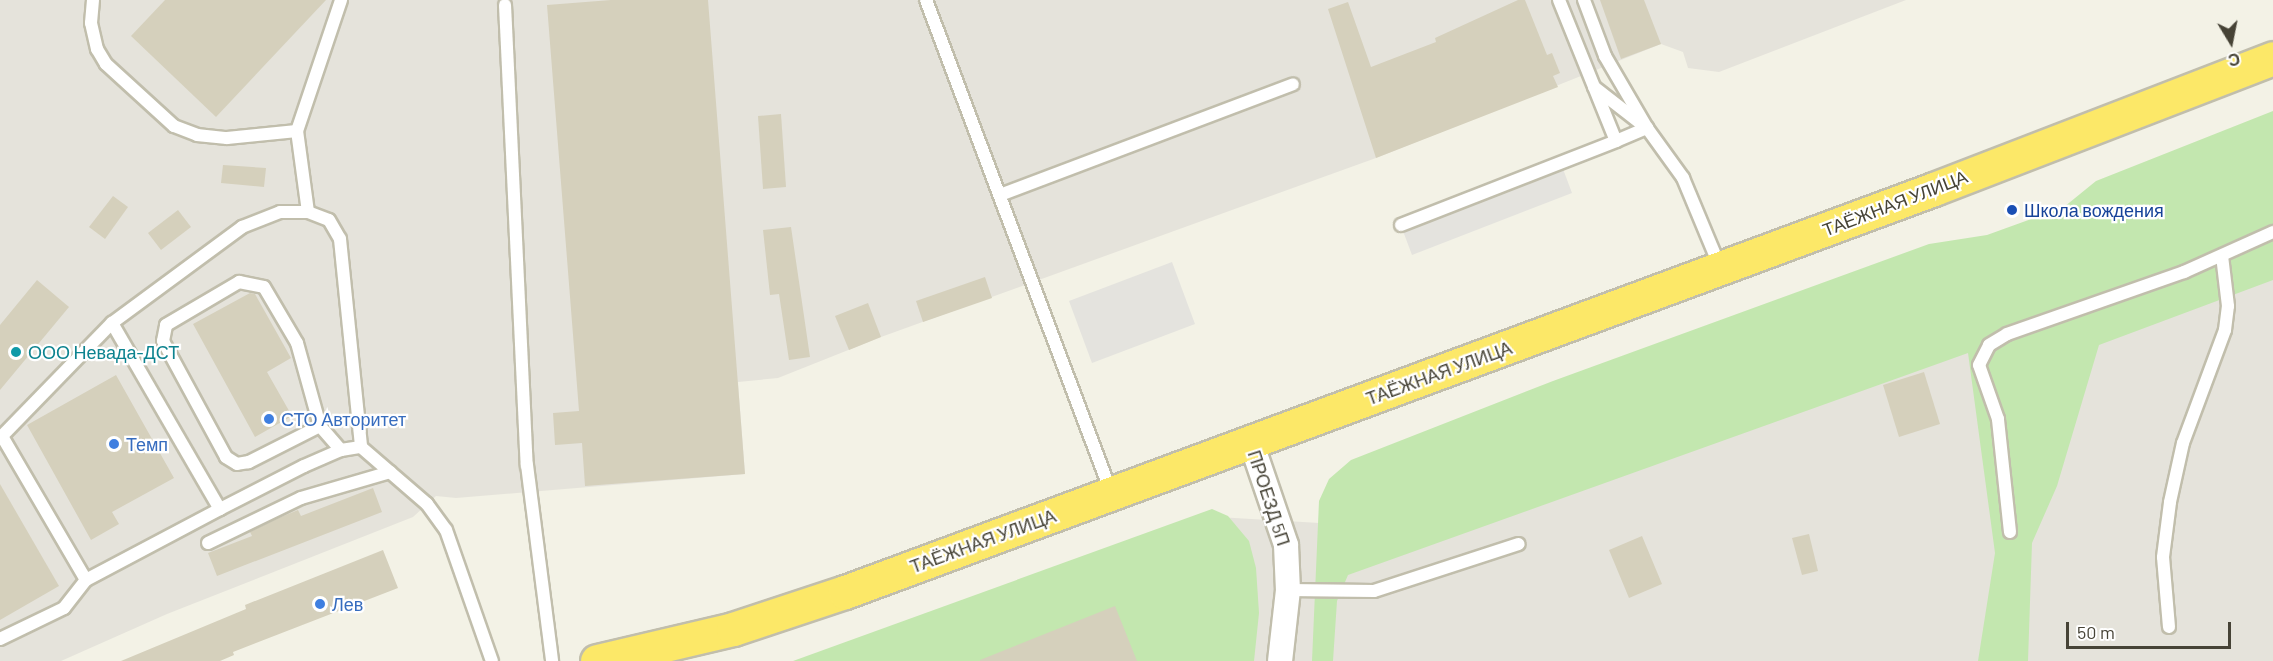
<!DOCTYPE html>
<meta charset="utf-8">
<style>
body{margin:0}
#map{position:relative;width:2273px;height:661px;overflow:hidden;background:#f3f2e6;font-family:Barlow,sans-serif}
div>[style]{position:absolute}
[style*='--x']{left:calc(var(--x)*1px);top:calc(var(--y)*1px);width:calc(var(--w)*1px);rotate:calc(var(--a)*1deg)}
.industrial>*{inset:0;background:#e5e3db}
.green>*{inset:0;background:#c3e7af}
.parking>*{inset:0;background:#e4e3de}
.building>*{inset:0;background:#d5d0bc}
.roads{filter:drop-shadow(2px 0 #c1beac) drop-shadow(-2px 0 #c1beac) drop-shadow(0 2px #c1beac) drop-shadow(0 -2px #c1beac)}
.lane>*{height:12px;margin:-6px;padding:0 6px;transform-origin:6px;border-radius:6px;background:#fff}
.street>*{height:24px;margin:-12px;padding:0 12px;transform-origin:12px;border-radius:12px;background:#fff}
.highway>*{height:33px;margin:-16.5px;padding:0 16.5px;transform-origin:16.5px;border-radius:16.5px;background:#fce868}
.dots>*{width:16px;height:16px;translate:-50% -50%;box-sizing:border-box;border:3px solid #fff;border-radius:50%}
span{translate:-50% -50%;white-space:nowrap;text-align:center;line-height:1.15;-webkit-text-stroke:4.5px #fff;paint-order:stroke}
.street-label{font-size:18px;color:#464336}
.transit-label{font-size:18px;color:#164399}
.left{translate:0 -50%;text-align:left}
.culture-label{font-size:18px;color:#0d838f}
.shop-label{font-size:18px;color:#366cbe}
.north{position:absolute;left:2201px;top:12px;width:60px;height:60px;-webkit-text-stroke:4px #fff;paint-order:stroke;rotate:170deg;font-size:16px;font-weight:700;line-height:24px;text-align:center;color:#464336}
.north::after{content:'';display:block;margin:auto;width:21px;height:27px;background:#464336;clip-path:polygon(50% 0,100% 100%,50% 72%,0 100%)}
.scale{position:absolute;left:2066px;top:622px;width:165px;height:27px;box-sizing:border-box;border:3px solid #464336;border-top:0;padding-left:8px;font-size:18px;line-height:21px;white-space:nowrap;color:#464336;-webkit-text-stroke:4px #fff;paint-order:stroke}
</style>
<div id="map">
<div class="industrial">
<div style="clip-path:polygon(0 0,1906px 0,1719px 72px,1688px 68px,1683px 52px,1661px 44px,1376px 158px,881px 337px,778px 378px,738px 382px,745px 474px,456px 498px,436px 496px,413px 517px,167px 614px,61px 661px,0 661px)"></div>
<div style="clip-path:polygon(2273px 185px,2273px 661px,823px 661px,1218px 517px,1352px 525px)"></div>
</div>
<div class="green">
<div style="clip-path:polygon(2273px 111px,2273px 280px,2099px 345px,2057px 486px,2032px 543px,2028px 661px,1978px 661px,1995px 553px,1968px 353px,1348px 575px,1337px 601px,1333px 661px,1312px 661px,1319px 501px,1329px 479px,1351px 460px,1553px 381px,1929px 244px,1987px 235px,2064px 207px,2096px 181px)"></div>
<div style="clip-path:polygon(1212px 509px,1228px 516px,1249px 541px,1256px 568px,1259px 613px,1254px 661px,793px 661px)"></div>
</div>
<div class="parking">
<div style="clip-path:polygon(1563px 169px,1572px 193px,1412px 255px,1403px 231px)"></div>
<div style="clip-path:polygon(1172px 262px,1195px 324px,1092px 363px,1069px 301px)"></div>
</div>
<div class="building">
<div style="clip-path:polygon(165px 0,326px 0,216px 117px,131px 36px)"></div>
<div style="clip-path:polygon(611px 0,708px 0,745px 474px,585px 486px,582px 443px,555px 445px,553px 413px,579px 411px,547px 5px)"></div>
<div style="clip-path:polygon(1518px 0,1525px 0,1547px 55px,1552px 53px,1560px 73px,1553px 76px,1558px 87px,1376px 158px,1328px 9px,1348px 2px,1371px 67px,1436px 42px,1435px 38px)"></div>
<div style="clip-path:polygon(1600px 0,1644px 0,1661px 44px,1621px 59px)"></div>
<div style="clip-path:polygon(781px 114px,786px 187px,763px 189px,758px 116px)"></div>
<div style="clip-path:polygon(223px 165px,266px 168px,264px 187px,221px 183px)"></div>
<div style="clip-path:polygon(113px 196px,128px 207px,105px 239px,89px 227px)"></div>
<div style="clip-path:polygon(178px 210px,191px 227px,161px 250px,148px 233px)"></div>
<div style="clip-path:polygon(791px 227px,810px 357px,789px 360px,779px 294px,770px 295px,763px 230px)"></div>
<div style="clip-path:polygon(985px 277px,992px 298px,923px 322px,916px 301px)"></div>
<div style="clip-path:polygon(37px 280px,69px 307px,0 390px,0 325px)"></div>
<div style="clip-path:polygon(250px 293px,255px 294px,291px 358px,267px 372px,292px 416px,255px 437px,193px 324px)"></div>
<div style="clip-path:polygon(868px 303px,881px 337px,849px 350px,835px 316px)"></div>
<div style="clip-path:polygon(1924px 372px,1940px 424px,1899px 437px,1883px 385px)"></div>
<div style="clip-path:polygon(116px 375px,174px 478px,112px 512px,119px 524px,91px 540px,27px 425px)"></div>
<div style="clip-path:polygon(0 484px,59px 586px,0 620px)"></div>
<div style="clip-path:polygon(373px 488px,382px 512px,217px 576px,208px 553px,252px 536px,250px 532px,281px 517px,298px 510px,301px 516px)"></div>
<div style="clip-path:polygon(1809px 534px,1818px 571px,1802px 575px,1792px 538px)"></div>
<div style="clip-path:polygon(1642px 536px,1662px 584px,1629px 598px,1609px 550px)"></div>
<div style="clip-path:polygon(383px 550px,398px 588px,233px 652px,234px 655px,220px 661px,121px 661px,246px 609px,245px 605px)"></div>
<div style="clip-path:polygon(1115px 606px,1137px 661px,980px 661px,980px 660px)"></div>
</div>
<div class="roads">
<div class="lane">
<div style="--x:93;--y:0;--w:23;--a:95"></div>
<div style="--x:91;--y:23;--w:27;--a:77"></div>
<div style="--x:97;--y:49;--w:17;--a:59"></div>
<div style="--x:106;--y:64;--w:92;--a:42.4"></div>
<div style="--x:174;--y:126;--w:25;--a:21"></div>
<div style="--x:197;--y:135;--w:30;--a:6"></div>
<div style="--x:227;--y:138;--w:70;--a:-5.7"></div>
<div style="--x:926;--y:0;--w:526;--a:69.39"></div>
<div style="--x:1559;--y:0;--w:152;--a:68"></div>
<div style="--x:1616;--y:141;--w:34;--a:-23"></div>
<div style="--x:1647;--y:128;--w:62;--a:54.2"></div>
<div style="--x:1683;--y:178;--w:96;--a:67.4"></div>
<div style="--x:1584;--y:0;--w:60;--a:69.4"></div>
<div style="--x:1605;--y:56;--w:83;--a:59.7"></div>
<div style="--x:505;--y:5;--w:461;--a:87.3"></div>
<div style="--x:527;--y:465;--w:198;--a:82.7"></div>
<div style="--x:1594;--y:87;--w:57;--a:37.9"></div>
<div style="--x:1000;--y:195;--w:313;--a:-20.7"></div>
<div style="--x:308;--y:212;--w:82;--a:-97.7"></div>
<div style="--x:297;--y:131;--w:138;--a:-71.4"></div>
<div style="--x:1401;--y:225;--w:231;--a:-21.3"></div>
<div style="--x:112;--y:323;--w:215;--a:59.9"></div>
<div style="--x:220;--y:509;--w:94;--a:-27.1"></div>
<div style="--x:304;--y:466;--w:40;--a:-23.4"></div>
<div style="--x:341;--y:450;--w:20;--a:-9"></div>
<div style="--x:320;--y:426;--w:80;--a:153.1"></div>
<div style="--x:249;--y:462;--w:12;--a:171"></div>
<div style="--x:237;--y:464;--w:13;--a:-148"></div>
<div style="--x:226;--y:457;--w:132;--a:-118.5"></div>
<div style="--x:163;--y:341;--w:16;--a:-79"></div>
<div style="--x:166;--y:325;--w:85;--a:-30.5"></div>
<div style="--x:239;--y:282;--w:25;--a:11"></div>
<div style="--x:264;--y:287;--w:65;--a:59.5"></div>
<div style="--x:297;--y:343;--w:86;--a:74.5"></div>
<div style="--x:320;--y:426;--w:32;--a:49"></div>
<div style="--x:220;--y:509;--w:152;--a:152.1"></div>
<div style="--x:86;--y:580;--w:167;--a:-120.3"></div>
<div style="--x:2;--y:436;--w:158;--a:-45.8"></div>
<div style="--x:112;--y:323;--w:162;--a:-36.4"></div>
<div style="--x:242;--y:227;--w:41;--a:-21.5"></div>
<div style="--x:280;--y:212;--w:28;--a:0"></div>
<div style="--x:308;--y:212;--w:22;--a:21"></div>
<div style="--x:329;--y:220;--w:22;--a:60"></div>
<div style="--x:340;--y:239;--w:209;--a:84.2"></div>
<div style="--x:361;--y:447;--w:87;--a:40.8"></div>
<div style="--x:427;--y:504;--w:32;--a:54"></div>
<div style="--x:446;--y:530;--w:139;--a:70.7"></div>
<div style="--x:2010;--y:532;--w:114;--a:-96.1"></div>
<div style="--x:1998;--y:419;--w:57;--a:-109.4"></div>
<div style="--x:1979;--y:365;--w:22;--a:-63"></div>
<div style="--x:1989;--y:345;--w:21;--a:-31"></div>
<div style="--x:2007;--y:334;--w:188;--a:-19.3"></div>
<div style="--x:2184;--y:272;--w:98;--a:-24.2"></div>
<div style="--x:208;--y:543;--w:103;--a:-25.8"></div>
<div style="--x:301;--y:498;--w:93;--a:-16.3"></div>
<div style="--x:1288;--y:590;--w:86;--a:0.7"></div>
<div style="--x:1374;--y:591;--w:152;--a:-18"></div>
<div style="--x:2169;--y:627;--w:70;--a:-94.9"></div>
<div style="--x:2163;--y:557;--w:55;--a:-82.7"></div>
<div style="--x:2170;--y:502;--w:60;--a:-77.6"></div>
<div style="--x:2183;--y:443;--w:121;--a:-69.6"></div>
<div style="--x:2225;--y:330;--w:24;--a:-83"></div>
<div style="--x:2228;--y:306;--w:50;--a:-96.8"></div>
<div style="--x:0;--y:639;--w:71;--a:-25.8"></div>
<div style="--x:64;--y:608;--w:36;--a:-52"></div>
</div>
<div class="street">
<div style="--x:1251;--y:442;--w:109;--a:71.2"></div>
<div style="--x:1286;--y:545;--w:45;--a:87.5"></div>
<div style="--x:1288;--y:590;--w:71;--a:96.4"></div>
</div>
<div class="highway">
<div style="--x:597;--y:661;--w:140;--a:-13.2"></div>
<div style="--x:733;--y:629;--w:118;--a:-18.3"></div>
<div style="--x:845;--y:592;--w:1161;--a:-20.31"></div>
<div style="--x:1934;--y:189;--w:363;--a:-21.1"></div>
</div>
</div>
<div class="dots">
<div style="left:2012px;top:210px;background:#1a4fb4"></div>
<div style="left:16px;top:352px;background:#0f9aa8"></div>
<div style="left:269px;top:419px;background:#3f7fe0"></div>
<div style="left:114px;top:444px;background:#3f7fe0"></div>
<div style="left:320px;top:604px;background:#3f7fe0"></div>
</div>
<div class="street-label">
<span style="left:1895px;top:203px;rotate:-21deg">ТАЁЖНАЯ УЛИЦА</span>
<span style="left:1439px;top:373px;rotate:-20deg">ТАЁЖНАЯ УЛИЦА</span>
<span style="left:1269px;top:498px;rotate:72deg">ПРОЕЗД 5П</span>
<span style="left:983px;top:541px;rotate:-20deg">ТАЁЖНАЯ УЛИЦА</span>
</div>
<div class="transit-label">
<span class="left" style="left:2024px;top:210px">Школа вождения</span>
</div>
<div class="culture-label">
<span class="left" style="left:28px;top:352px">ООО Невада-ДСТ</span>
</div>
<div class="shop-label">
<span class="left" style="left:281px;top:419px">СТО Авторитет</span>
<span class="left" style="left:126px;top:444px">Темп</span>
<span class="left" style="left:332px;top:604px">Лев</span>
</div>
<div class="north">С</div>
<div class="scale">50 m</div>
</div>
